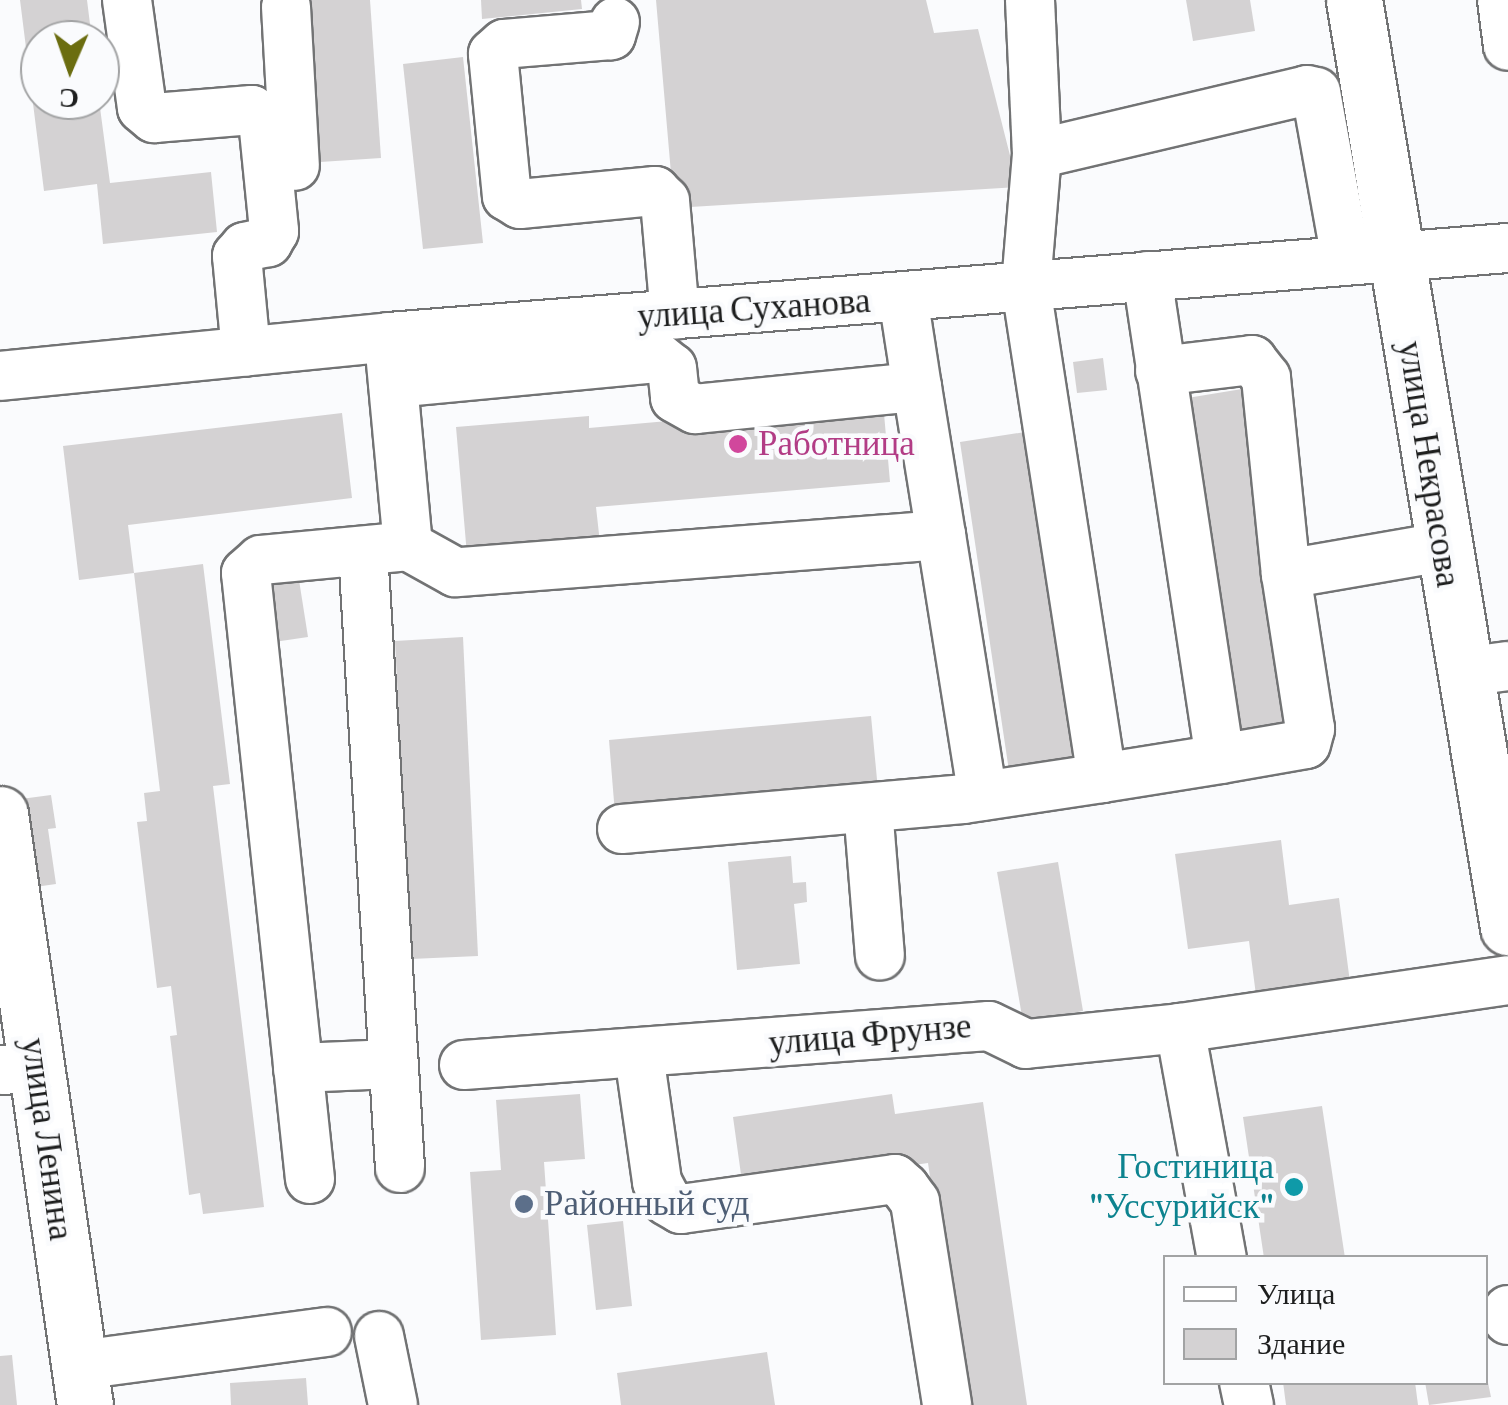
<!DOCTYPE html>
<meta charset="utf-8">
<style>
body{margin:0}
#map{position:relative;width:1508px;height:1405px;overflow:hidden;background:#fafbfd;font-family:"Crimson Pro",serif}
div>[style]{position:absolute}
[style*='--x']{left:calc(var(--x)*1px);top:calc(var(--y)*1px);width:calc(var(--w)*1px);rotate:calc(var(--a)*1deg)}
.building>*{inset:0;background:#d4d2d3}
.roads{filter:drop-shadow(2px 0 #727374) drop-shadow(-2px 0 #727374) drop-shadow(0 2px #727374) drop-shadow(0 -2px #727374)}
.minor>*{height:48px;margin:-24px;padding:0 24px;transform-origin:24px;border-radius:24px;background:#fff}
.major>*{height:55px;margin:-27.5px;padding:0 27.5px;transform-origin:27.5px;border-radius:27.5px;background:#fff}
.dots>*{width:28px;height:28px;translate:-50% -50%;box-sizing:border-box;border:5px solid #fafbfd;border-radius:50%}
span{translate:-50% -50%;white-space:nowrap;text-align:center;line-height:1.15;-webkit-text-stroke:9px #fafbfd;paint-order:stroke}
.street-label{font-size:35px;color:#1d1e1e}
.hotel-label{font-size:35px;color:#b23c85}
.left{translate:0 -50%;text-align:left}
.culture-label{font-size:35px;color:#0d838f}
.right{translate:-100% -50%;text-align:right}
.service-label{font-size:35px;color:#4e5e75}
.legend{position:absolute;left:1163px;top:1255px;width:325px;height:130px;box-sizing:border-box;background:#fafbfd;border:2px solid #a2a3a4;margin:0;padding:12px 18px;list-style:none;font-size:30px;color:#1d1e1e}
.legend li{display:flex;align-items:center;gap:20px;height:50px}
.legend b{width:50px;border:2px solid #a2a3a4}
.north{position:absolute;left:20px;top:20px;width:100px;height:100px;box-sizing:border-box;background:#fafbfd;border:2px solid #a2a3a4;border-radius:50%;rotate:182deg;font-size:28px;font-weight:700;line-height:40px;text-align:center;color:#1d1e1e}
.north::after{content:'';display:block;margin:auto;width:35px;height:45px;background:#6b6d10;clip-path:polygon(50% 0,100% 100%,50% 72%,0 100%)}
</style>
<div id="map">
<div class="building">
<div style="clip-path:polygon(20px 0,87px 0,92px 40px,40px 40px,40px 100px,99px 100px,110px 183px,211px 172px,217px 232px,103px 244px,97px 184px,44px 191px)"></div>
<div style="clip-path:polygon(294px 0,370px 0,381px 158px,305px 163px)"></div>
<div style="clip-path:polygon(481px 0,581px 0,582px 9px,482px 19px)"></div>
<div style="clip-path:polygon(656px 0,926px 0,934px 33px,978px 29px,1018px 187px,674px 208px)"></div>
<div style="clip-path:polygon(1186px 0,1250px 0,1255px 31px,1193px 41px)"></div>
<div style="clip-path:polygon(463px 57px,483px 243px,423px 249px,403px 64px)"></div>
<div style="clip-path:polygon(1103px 358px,1107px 390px,1077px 393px,1073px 362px)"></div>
<div style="clip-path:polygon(1242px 389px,1295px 724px,1228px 735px,1175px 400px)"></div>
<div style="clip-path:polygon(883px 402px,890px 482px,596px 507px,600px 543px,467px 555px,456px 427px,589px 416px,589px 428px)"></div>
<div style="clip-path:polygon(342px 413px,352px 498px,128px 525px,134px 573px,203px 564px,230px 784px,213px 786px,264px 1207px,203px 1214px,200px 1193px,189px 1195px,170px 1036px,177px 1035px,171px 986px,157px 988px,137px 822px,147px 821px,144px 793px,160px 791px,134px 573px,79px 580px,63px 446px)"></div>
<div style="clip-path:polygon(1025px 432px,1074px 761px,1009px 771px,960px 442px)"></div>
<div style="clip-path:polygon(299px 580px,308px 637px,274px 642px,265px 586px)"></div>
<div style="clip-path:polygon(463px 637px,478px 956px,411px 959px,395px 641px)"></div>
<div style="clip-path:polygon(871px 716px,878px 790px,615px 814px,609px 740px)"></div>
<div style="clip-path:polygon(51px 795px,56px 828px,48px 829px,56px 884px,35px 887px,21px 799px)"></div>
<div style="clip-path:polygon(1281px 840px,1289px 905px,1339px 898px,1351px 990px,1257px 1003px,1249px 941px,1188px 949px,1175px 854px)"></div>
<div style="clip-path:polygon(791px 856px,793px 883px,806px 882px,807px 902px,794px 904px,800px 964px,737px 970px,728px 862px)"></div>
<div style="clip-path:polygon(1058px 862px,1083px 1011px,1023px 1022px,997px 872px)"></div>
<div style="clip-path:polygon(580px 1094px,585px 1159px,544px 1162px,556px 1335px,481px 1340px,470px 1172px,501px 1170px,496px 1100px)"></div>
<div style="clip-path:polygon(892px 1094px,895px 1114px,983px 1102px,1027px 1405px,963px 1405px,928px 1163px,743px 1189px,733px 1117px)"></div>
<div style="clip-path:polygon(1322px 1106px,1345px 1258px,1264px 1258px,1243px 1117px)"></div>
<div style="clip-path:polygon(623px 1221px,632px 1306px,596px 1310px,587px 1225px)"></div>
<div style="clip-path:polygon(767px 1352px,775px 1405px,621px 1405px,617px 1373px)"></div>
<div style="clip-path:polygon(12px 1355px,17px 1405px,0 1405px,0 1356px)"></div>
<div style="clip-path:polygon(1486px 1373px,1491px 1397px,1429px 1405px,1425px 1382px,1486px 1382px)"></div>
<div style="clip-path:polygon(306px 1378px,308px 1405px,231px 1405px,230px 1383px)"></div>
<div style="clip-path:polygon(1283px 1382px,1415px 1382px,1418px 1405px,1286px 1405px)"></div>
</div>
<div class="roads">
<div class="minor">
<div style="--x:127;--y:0;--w:109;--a:82.1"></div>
<div style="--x:142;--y:108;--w:16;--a:40"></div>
<div style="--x:154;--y:118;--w:98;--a:-4.7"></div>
<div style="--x:252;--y:110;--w:15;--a:42"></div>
<div style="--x:263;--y:120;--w:112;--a:84.3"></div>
<div style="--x:274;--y:231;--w:13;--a:119"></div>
<div style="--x:268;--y:242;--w:24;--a:168"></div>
<div style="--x:245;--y:247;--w:12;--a:132"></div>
<div style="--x:237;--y:256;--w:96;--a:84.6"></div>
<div style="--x:1030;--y:0;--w:154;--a:87.4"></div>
<div style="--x:1502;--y:0;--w:46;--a:82.6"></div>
<div style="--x:286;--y:7;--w:159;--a:86.8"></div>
<div style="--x:615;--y:22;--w:14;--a:107"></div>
<div style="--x:611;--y:35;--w:107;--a:175.2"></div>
<div style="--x:504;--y:44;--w:15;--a:138"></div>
<div style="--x:493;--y:54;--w:143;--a:84.4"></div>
<div style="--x:507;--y:196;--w:15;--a:32"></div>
<div style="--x:520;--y:204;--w:136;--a:-5.5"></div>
<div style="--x:655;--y:191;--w:14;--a:45"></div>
<div style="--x:665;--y:201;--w:114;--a:85"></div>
<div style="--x:1147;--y:276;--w:488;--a:81.4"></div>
<div style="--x:1220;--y:759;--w:87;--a:-9.9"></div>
<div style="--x:1306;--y:744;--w:16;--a:-75"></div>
<div style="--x:1310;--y:729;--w:157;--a:-98.8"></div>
<div style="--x:1286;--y:574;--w:158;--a:-9.8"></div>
<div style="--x:903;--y:297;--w:91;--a:81.2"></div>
<div style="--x:1160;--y:371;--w:93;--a:-6.8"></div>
<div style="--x:1252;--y:360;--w:23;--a:52"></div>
<div style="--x:1266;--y:378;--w:197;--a:84.2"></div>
<div style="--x:0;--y:376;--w:391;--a:-5.7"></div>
<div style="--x:389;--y:337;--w:1123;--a:-4.55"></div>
<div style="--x:393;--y:383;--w:267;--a:-5.4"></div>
<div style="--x:659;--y:358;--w:16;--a:38"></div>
<div style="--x:672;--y:368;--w:30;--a:84"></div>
<div style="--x:675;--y:398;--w:23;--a:29"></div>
<div style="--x:695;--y:409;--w:223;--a:-5.7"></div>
<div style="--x:917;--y:387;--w:150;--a:80.8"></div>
<div style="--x:941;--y:535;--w:487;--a:175.6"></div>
<div style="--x:455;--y:572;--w:54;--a:-151"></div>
<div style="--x:941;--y:535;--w:264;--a:80.9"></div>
<div style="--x:363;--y:551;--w:618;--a:86.57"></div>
<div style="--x:1463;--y:672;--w:45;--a:-7.6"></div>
<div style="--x:1102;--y:778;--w:120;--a:-9.1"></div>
<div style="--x:868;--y:808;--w:148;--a:85.4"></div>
<div style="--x:622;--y:829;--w:342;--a:-5"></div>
<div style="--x:963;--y:799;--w:141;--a:-8.6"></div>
<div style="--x:1102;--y:778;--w:499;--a:-98.8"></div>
<div style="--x:1026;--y:285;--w:131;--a:-85.2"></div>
<div style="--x:1037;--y:154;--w:277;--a:-13.3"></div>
<div style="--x:1307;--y:90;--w:9;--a:13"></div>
<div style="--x:1316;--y:92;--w:170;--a:79.8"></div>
<div style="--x:1180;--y:1028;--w:234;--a:79.7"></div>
<div style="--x:639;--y:1055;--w:128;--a:81.9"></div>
<div style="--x:657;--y:1182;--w:21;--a:62"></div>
<div style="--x:667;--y:1201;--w:16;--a:30"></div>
<div style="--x:681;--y:1209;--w:216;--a:-8"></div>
<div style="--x:895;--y:1179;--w:13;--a:42"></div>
<div style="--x:905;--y:1188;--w:17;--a:54"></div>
<div style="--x:915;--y:1202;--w:206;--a:81"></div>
<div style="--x:464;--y:1065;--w:526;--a:-4.25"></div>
<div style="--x:989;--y:1026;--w:41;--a:25.9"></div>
<div style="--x:1026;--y:1044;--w:155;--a:-5.9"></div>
<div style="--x:1180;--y:1028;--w:331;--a:-8.3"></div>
<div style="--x:298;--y:1068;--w:94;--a:-2.4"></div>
<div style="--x:0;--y:1070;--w:36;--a:-3"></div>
<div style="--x:310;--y:1179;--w:609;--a:-96.03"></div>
<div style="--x:246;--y:573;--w:20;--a:-41"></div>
<div style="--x:261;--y:560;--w:148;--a:-5.4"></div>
<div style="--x:408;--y:546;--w:196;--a:-95.3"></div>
<div style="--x:1508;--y:1310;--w:10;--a:90"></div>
<div style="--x:379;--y:1336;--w:70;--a:78.5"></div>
<div style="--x:79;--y:1365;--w:250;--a:-7.6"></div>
<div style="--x:1244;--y:1382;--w:24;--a:78"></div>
</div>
<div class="major">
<div style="--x:1354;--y:0;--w:940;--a:80.57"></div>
<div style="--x:0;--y:814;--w:597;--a:81.82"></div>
</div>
</div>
<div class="dots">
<div style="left:738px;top:444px;background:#d1479c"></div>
<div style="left:1294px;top:1187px;background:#0f9aa8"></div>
<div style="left:524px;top:1204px;background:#5c6f8a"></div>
</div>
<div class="street-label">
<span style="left:754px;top:309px;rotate:-4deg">улица Суханова</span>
<span style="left:1429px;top:464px;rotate:81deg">улица Некрасова</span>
<span style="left:870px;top:1035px;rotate:-5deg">улица Фрунзе</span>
<span style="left:47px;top:1139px;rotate:82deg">улица Ленина</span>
</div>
<div class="hotel-label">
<span class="left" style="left:758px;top:444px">Работница</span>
</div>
<div class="culture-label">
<span class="right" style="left:1274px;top:1187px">Гостиница<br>"Уссурийск"</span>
</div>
<div class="service-label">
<span class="left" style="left:544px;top:1204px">Районный суд</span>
</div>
<ul class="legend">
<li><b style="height:12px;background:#fff"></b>Улица</li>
<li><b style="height:28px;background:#d4d2d3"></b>Здание</li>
</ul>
<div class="north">С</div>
</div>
